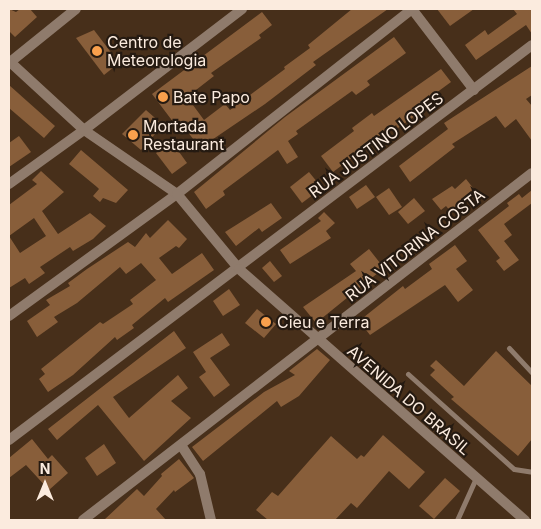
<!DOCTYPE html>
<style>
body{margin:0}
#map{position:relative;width:541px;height:529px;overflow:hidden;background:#472f1a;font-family:Inter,sans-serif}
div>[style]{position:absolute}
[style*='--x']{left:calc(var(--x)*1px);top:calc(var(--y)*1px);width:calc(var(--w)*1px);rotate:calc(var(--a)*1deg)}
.building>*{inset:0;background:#885e3a}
.service>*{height:5px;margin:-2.5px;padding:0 2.5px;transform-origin:2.5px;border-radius:2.5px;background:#8f7b6c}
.minor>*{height:10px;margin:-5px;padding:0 5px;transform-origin:5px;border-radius:5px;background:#8f7b6c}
.tertiary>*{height:10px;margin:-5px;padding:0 5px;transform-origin:5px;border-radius:5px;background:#8f7b6c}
.dots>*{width:14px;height:14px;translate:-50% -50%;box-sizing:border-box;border:2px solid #251a11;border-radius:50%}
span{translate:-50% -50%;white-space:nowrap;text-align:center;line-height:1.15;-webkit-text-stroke:4.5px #251a11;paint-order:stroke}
.poi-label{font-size:16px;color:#fbebde}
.left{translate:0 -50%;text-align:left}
.street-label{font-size:16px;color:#fbebde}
.frame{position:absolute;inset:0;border:10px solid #fbebde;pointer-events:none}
.north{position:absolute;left:20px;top:459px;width:50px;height:50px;-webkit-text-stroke:4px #251a11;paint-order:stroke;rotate:0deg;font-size:14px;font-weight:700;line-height:20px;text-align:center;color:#fbebde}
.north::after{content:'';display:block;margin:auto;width:18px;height:22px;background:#fbebde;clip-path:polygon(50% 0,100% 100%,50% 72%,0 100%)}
</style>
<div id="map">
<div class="building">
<div style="clip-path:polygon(9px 9px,16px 12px,20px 9px,30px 9px,37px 17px,15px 37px,9px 31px)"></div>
<div style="clip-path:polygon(352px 9px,388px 9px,313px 62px,316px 65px,265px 104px,200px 148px,184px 127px,180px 131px,152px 94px,262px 12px,272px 25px,259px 35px,261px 38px,211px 73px,214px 76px,187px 97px,204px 120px,225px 104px,230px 110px,285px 69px,284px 67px,310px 48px,308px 45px)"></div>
<div style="clip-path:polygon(437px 9px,474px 9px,450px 26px)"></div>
<div style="clip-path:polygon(513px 9px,532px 9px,532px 34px,526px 25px,476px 60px,465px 45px,485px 30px,488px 35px,517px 14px)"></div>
<div style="clip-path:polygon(94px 30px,119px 63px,104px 75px,76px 38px)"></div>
<div style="clip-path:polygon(394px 37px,406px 53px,367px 81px,370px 85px,356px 95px,352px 91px,296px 131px,298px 134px,288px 141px,298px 157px,287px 164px,278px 150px,223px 191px,225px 195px,206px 209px,194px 192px,285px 117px)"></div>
<div style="clip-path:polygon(532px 66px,532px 95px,526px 99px,532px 106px,532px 141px,516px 119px,505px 128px,496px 116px,452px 144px,455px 147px,410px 182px,399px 166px,448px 129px,444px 123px)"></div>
<div style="clip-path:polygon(441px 69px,451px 82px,421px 104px,425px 109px,398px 128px,396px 125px,333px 172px,321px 156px,354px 131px,352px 128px,372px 113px,374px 116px)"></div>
<div style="clip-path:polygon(9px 85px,55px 126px,44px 138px,9px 108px)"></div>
<div style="clip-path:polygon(146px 110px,163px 125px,141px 150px,122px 134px)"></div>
<div style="clip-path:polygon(19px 136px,31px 152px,9px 167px,9px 143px)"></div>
<div style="clip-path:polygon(172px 142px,187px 163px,172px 174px,156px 153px)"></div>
<div style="clip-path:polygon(81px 150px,128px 190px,116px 203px,103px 198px,100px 202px,93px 196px,99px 189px,97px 187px,69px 164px)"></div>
<div style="clip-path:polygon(evenodd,41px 171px,64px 192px,42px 211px,58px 234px,90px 213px,106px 226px,93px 239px,73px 251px,70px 247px,40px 267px,45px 273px,29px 284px,25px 278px,9px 288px,9px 205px,37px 184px,32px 180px,41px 171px,34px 218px,46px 236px,20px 253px,9px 236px,34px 218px)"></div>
<div style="clip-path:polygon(309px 172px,322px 188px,302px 203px,290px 187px)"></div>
<div style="clip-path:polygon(466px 179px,477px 193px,452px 213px,446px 206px,441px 210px,432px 199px,452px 186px,455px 189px)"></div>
<div style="clip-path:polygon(366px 185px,375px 197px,357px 209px,349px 197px)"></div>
<div style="clip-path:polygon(389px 188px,402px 207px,389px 215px,376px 197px)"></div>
<div style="clip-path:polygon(532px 190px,532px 203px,504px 224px,512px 235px,504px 241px,519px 260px,504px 271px,496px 261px,500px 258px,478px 230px,509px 206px,507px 203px,519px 194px,522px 198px)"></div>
<div style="clip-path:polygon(414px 198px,425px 211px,408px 224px,398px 212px)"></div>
<div style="clip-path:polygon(271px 203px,282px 218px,262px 232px,259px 228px,236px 246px,225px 232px)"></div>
<div style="clip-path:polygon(324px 212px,335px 223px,326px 231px,331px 238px,290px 264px,280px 250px,321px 221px,318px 218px)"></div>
<div style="clip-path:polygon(168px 220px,187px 239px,179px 248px,176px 246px,159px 258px,172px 274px,202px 253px,214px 270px,168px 302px,165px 298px,132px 325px,134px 328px,117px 340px,115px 337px,73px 375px,48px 392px,39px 379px,45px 374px,41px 369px,100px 322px,103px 324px,133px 304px,130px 300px,156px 280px,141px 263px,126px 274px,120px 267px,77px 303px,54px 317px,58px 322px,37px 337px,27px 321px,50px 305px,46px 300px,70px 286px,68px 283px,87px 269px,128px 242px,135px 247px,146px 233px,150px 238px)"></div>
<div style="clip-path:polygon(455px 245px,467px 261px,456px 269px,473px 290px,458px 302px,445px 285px,370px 335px,359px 321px,403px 286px,405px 289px,432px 269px,429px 264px)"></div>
<div style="clip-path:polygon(369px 249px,384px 268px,316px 323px,303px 307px,356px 271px,350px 264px)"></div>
<div style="clip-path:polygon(270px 261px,282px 276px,274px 282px,262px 268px)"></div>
<div style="clip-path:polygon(229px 289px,240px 305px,223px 316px,213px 301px)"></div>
<div style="clip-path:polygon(257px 309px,276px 324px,264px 338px,245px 323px)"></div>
<div style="clip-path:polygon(174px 331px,186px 348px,113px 397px,129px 418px,178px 375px,188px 388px,171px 401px,191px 418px,144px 461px,98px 405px,57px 440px,48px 429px)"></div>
<div style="clip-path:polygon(222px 333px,230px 345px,210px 358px,230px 385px,214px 397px,199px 377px,206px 372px,193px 352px)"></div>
<div style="clip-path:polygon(317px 349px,330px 360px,299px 396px,281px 407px,277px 401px,203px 461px,192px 447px,264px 392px,295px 375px,289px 371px)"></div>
<div style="clip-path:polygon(496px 351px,532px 386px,532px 439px,518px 456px,451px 399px,454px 397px,430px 375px,435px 370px,430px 366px,436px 360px,464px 386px)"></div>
<div style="clip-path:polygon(383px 435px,425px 472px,409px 489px,389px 471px,357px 508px,351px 503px,335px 520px,268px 520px,256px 510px,272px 492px,278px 496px,331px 436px,357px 459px,361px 455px,364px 457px)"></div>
<div style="clip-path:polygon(32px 439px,48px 459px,52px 455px,68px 473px,49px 490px,26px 465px,9px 478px,9px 458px)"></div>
<div style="clip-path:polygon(104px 444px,116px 463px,97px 476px,85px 458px)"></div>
<div style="clip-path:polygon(179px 459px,194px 478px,175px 492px,174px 490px,156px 509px,166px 520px,104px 520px,137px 489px,144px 496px,162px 476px,161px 474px)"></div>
<div style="clip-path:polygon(445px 478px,460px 491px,434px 519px,419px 506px)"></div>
</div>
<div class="service">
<div style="--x:509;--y:348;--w:34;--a:47"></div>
<div style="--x:408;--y:374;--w:142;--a:41.9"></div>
<div style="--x:514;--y:469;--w:18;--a:9"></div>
<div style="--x:457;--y:520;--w:46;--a:-65.7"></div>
</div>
<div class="minor">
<div style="--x:412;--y:9;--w:102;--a:52.6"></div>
<div style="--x:9;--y:63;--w:86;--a:-38.9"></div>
<div style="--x:9;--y:184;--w:92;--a:-35.8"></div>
<div style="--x:9;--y:316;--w:208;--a:-36"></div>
<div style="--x:177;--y:194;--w:299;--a:-38.2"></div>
<div style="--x:9;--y:440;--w:655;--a:-37.06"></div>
<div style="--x:181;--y:445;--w:35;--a:57"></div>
<div style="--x:200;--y:474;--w:47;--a:76.6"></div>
<div style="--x:83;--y:520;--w:567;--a:-37.7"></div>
</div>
<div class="tertiary">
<div style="--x:9;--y:61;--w:102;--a:42.6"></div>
<div style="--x:84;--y:130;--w:113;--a:34.5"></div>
<div style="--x:177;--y:194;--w:97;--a:50.4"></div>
<div style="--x:239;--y:269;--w:381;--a:41.3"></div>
<div style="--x:84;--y:130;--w:199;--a:-37.4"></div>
</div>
<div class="dots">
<div style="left:97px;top:51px;background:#f9a04d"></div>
<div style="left:163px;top:97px;background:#f9a04d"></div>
<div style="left:133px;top:135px;background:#f9a04d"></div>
<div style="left:266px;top:322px;background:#f9a04d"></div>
</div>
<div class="poi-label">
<span class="left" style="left:107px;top:51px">Centro de<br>Meteorologia</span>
<span class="left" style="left:173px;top:97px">Bate Papo</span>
<span class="left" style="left:143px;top:135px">Mortada<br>Restaurant</span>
<span class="left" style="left:277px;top:322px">Cieu e Terra</span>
</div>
<div class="street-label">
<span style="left:376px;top:145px;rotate:-37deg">RUA JUSTINO LOPES</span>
<span style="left:415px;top:245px;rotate:-38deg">RUA VITORINA COSTA</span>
<span style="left:409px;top:400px;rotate:41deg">AVENIDA DO BRASIL</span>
</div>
<div class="frame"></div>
<div class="north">N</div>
</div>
